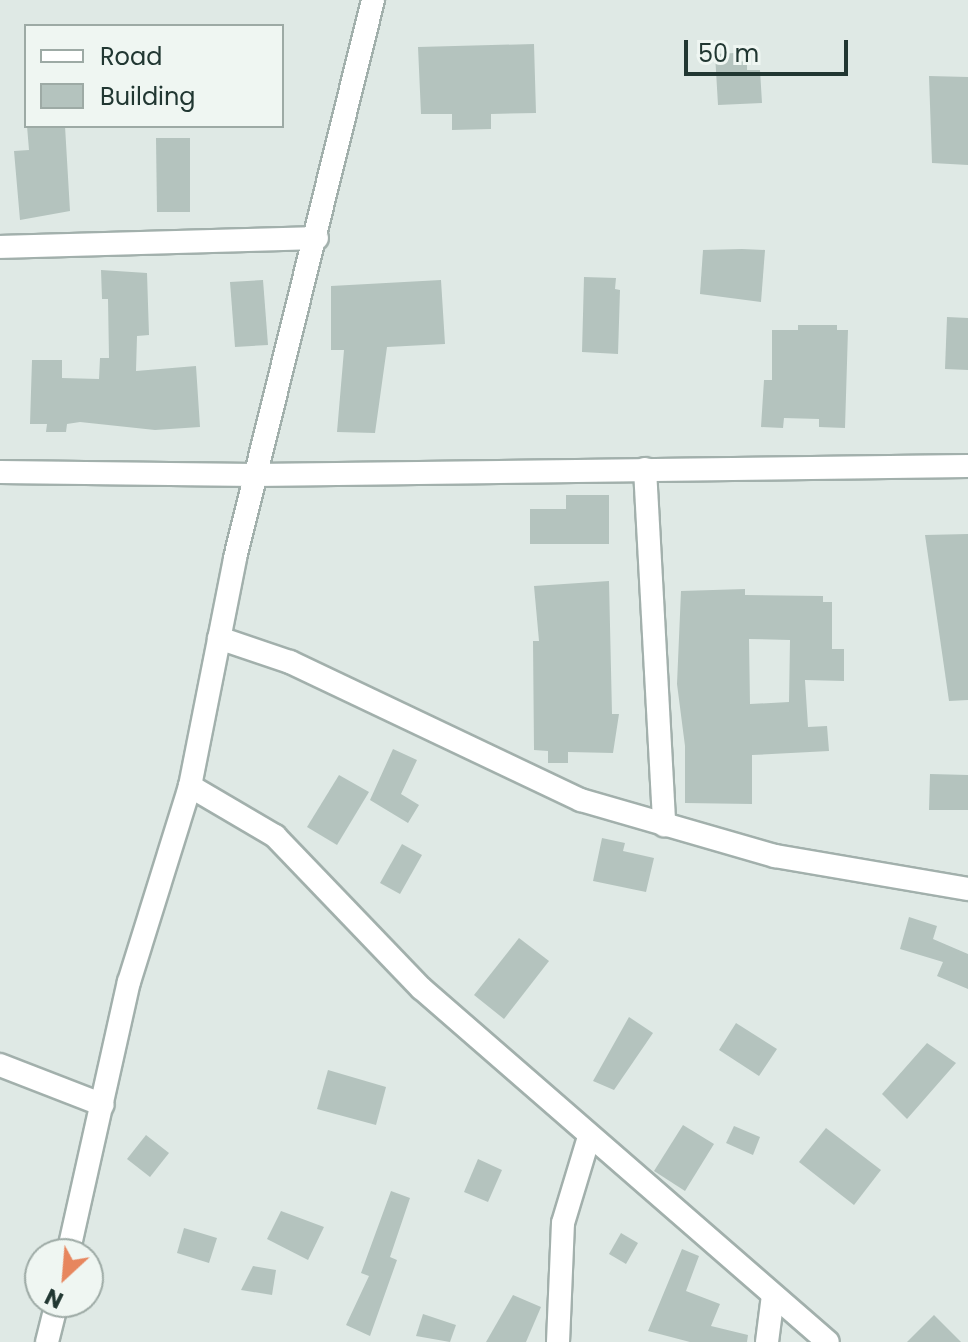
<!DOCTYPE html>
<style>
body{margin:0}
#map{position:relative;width:968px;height:1342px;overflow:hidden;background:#dfe9e5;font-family:Poppins,sans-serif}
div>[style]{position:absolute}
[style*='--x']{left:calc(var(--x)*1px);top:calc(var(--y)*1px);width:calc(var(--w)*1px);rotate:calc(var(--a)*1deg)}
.building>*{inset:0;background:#b4c3be}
.roads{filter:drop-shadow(2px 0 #a2b0ac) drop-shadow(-2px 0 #a2b0ac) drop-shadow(0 2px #a2b0ac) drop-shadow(0 -2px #a2b0ac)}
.minor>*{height:22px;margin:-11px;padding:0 11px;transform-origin:11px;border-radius:11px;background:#fff}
span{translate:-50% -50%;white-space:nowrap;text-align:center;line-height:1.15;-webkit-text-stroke:7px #eff6f2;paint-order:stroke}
.legend{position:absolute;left:24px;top:24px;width:260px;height:104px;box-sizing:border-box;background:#eff6f2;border:2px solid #9daaa5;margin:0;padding:10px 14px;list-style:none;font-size:24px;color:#213732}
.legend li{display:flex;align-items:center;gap:16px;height:40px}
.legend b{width:40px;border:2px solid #9daaa5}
.north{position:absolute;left:24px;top:1238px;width:80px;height:80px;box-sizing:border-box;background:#eff6f2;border:2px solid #9daaa5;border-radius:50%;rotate:206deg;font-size:22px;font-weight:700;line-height:32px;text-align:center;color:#213732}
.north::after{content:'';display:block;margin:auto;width:28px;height:36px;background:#e7865e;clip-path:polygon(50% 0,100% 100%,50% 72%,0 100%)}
.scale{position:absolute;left:684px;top:40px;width:164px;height:36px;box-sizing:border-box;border:4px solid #213732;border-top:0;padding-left:10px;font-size:24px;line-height:28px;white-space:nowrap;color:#213732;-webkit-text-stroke:6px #eff6f2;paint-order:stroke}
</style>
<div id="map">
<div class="building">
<div style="clip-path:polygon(534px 44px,536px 113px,491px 114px,491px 129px,452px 130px,452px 114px,421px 114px,418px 47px)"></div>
<div style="clip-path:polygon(735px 53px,736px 62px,747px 61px,747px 70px,760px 70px,762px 103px,718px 105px,715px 54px)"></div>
<div style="clip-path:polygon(929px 76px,968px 77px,968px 165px,932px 163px)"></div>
<div style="clip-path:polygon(27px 126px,65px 126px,70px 211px,20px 220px,14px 151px,29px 150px)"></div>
<div style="clip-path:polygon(156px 138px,190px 138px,190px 212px,157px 212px)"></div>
<div style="clip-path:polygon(742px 249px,765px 250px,761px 302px,700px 294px,703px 250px)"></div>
<div style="clip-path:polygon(101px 270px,147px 273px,149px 335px,137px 336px,136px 371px,196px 366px,200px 427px,155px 430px,80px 422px,67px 424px,66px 432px,46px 432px,47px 424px,30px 424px,32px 360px,62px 360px,62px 378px,99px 379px,100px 358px,109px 358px,108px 299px,102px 299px)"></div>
<div style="clip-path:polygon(584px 277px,616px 278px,615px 289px,620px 290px,618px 354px,582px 352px)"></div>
<div style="clip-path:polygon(263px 280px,268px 345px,235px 347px,230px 282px)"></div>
<div style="clip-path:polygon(441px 280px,445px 344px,387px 347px,375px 433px,337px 432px,344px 350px,331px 350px,331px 286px)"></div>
<div style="clip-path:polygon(947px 317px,968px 318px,968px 370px,945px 369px)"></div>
<div style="clip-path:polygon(798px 325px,837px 325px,837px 330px,848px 330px,845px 428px,819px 427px,819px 419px,784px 418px,783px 428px,761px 427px,764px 380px,772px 380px,772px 330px,798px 330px)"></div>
<div style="clip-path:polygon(566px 495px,609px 495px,609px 544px,530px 544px,530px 509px,566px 509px)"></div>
<div style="clip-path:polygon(968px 534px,968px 700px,949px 701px,925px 535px)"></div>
<div style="clip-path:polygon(609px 581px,612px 714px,619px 714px,613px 753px,568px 752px,568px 763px,548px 763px,548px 751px,534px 750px,533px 641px,539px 641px,534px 586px)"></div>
<div style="clip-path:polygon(evenodd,745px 589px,745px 595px,823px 596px,823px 602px,832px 602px,832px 649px,844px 649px,844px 681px,805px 680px,808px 727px,827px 726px,829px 751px,752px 755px,752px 804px,685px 803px,685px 746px,677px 684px,681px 591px,745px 589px,749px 639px,790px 640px,789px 702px,750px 704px,749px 639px)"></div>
<div style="clip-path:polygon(393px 749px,417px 760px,401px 794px,419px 805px,408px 823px,370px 800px)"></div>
<div style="clip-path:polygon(930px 774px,968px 775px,968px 810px,929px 810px)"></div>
<div style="clip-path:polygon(339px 775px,369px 792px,337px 845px,307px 827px)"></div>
<div style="clip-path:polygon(602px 838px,625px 843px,623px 851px,654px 858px,646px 892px,593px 881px)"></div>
<div style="clip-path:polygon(402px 844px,422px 855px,400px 894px,380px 883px)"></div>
<div style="clip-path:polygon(909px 917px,937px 926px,933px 939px,968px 954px,968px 989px,937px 976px,943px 962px,900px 949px)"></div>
<div style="clip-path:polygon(519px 938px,549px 961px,504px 1019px,474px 995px)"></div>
<div style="clip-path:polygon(629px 1017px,653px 1033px,614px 1090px,593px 1081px)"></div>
<div style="clip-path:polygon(736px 1023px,777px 1049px,759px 1076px,719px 1050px)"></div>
<div style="clip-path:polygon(927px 1043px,956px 1063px,907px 1119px,882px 1094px)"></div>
<div style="clip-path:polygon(328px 1070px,386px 1087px,376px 1125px,317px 1109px)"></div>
<div style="clip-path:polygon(683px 1125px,714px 1144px,685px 1191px,654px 1171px)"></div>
<div style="clip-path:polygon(734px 1126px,760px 1137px,753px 1155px,726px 1143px)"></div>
<div style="clip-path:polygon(826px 1128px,881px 1170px,854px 1205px,799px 1162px)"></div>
<div style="clip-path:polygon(146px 1135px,169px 1153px,150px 1177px,127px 1159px)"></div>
<div style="clip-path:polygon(478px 1159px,502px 1170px,488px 1202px,464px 1192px)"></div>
<div style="clip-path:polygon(391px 1191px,410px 1198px,390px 1257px,397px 1260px,370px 1336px,346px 1325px,369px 1276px,361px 1273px)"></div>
<div style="clip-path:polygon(281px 1211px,324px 1227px,308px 1260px,267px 1239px)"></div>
<div style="clip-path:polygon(184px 1228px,217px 1238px,209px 1263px,177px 1253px)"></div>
<div style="clip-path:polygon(621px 1233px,638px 1243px,626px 1264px,609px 1254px)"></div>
<div style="clip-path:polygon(682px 1249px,699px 1256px,686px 1291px,720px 1304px,711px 1326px,748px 1335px,747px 1342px,690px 1342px,648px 1331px)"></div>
<div style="clip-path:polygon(253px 1266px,276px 1270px,272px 1295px,241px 1290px)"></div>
<div style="clip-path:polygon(513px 1295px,541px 1307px,526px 1342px,486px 1342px)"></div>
<div style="clip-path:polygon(423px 1314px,456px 1325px,450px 1342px,416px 1336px)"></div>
<div style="clip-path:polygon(934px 1315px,961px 1342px,907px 1342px)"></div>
</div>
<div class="roads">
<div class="minor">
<div style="--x:0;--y:247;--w:317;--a:-1.6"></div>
<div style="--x:645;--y:469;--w:357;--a:86.9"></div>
<div style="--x:0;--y:472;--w:255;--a:0.7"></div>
<div style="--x:255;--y:475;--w:713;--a:-0.72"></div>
<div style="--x:219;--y:638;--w:75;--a:18.7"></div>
<div style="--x:290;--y:662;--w:322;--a:25.4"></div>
<div style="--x:581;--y:800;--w:202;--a:16.1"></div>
<div style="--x:775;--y:856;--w:196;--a:9.7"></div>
<div style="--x:190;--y:786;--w:99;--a:30.5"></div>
<div style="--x:275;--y:836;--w:211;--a:46.2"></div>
<div style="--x:421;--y:988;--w:539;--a:41.02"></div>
<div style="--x:0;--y:1065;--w:110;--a:21.2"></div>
<div style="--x:68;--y:1254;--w:279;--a:-77.4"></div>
<div style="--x:129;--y:982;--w:205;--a:-72.7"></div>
<div style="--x:190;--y:786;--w:232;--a:-78.8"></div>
<div style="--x:235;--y:558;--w:575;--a:-76.11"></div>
<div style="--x:47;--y:1342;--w:41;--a:-76"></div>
<div style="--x:558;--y:1342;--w:119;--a:-87.6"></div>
<div style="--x:563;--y:1223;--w:90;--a:-73.2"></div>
<div style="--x:767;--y:1342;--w:47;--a:-82.7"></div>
</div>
</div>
<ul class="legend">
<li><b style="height:10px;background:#fff"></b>Road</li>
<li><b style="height:22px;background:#b4c3be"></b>Building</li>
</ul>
<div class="north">N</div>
<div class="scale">50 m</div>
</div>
